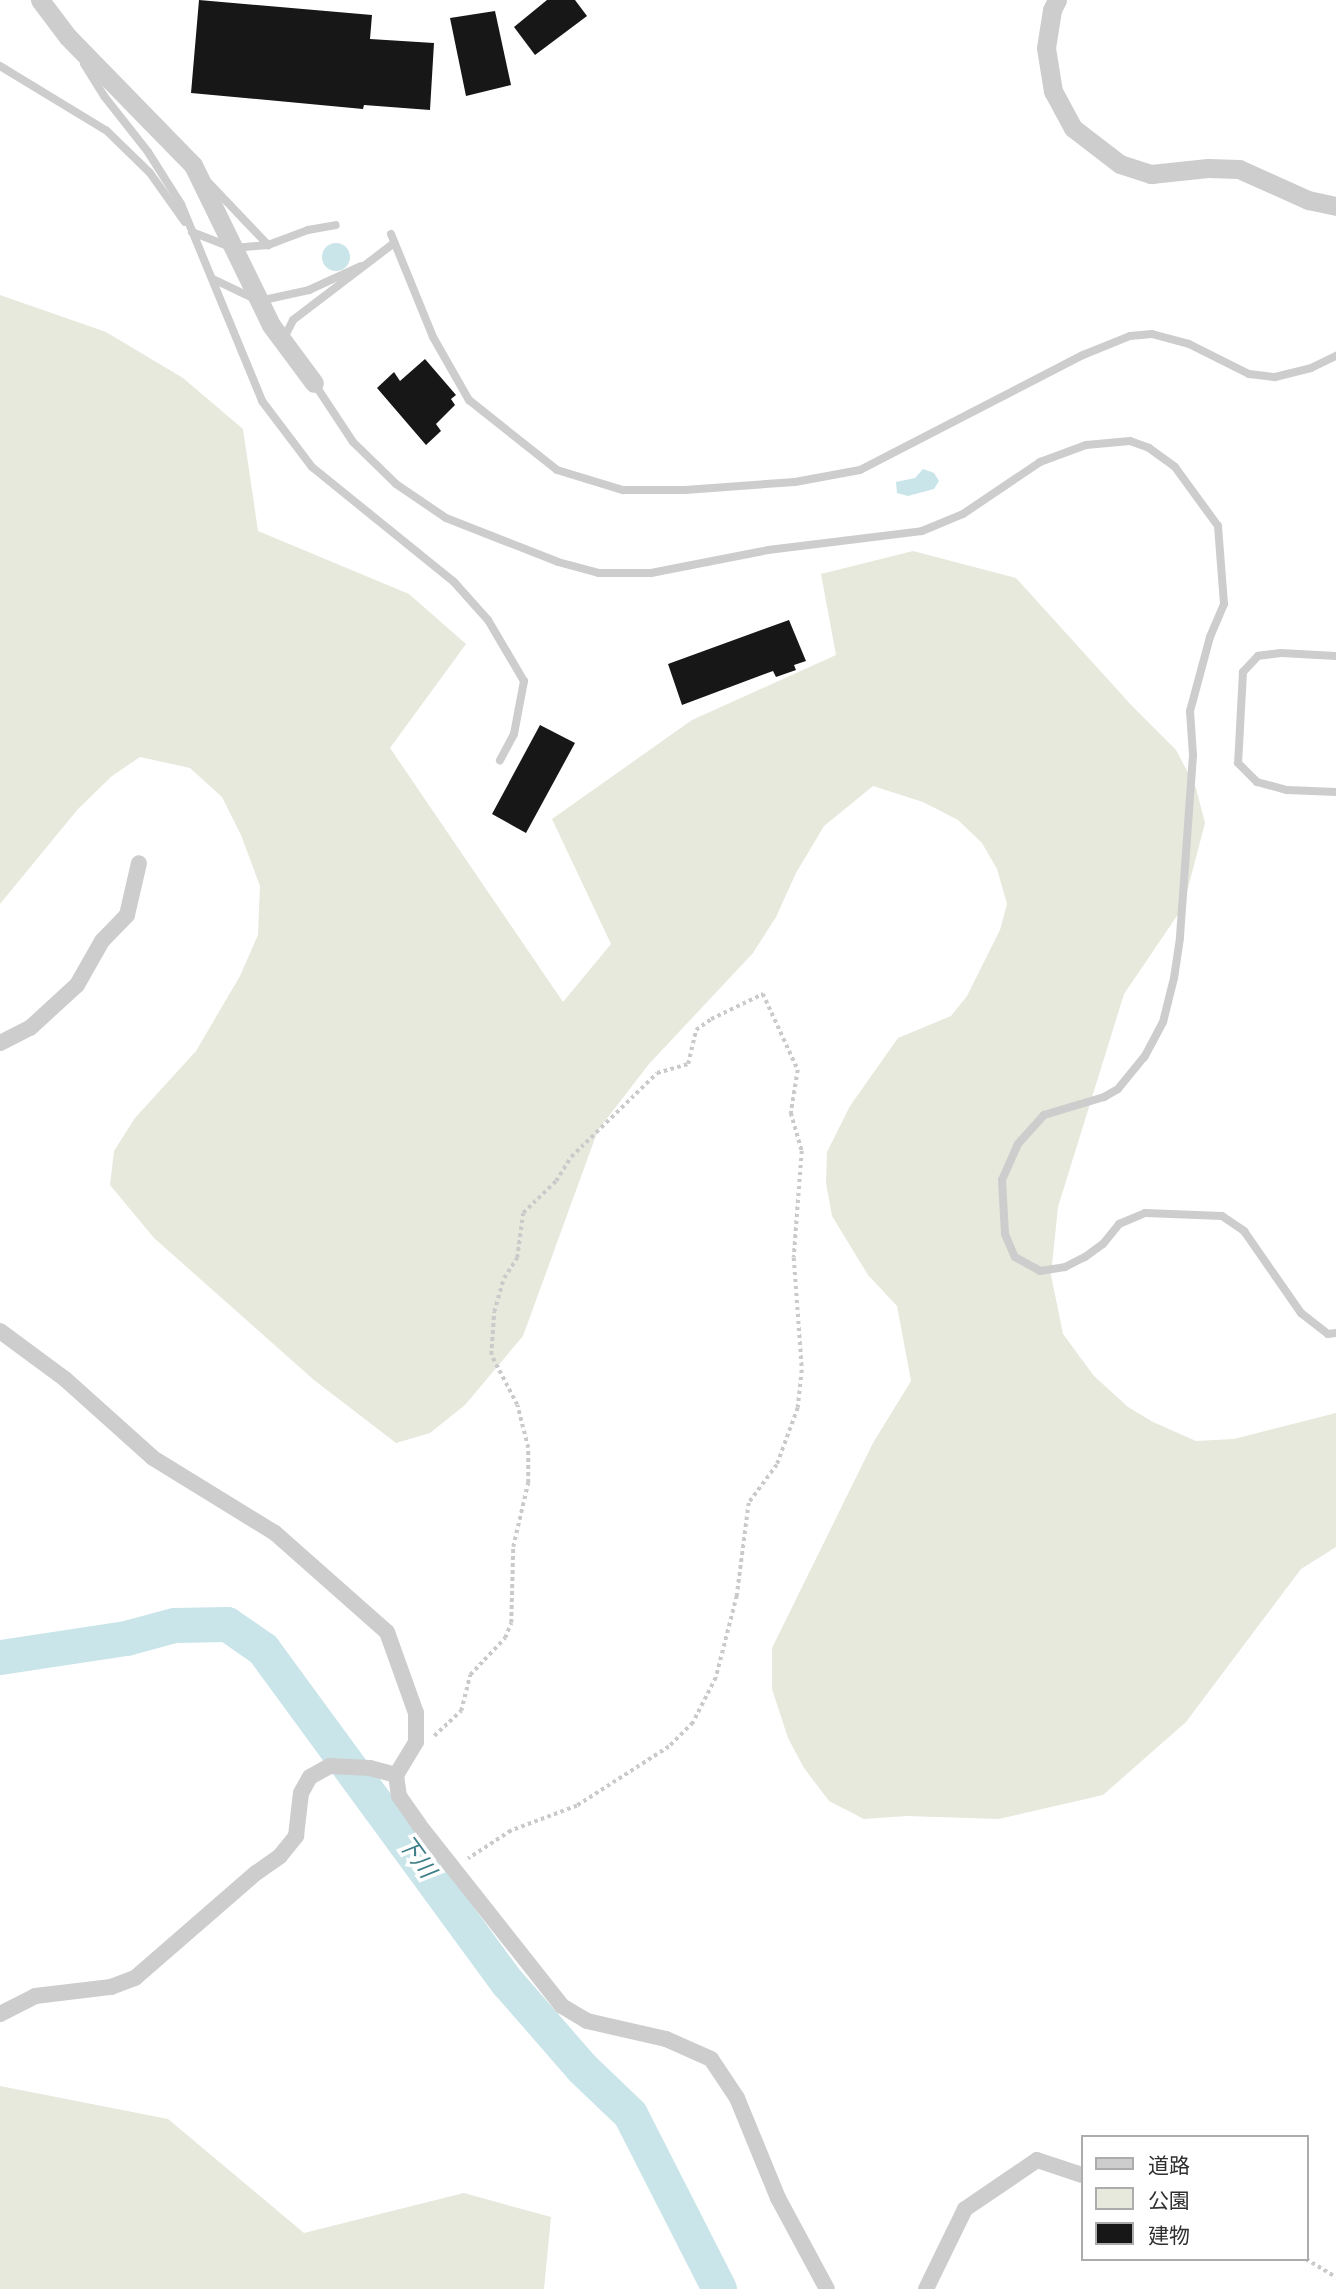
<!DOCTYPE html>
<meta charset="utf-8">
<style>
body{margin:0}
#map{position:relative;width:1336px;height:2289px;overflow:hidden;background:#fff;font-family:"Sofia Sans Condensed","Noto Sans JP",sans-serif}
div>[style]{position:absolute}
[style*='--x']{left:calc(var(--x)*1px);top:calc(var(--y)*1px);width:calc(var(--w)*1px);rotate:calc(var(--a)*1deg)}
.green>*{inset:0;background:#e6e9dc}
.water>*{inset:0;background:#c9e5e9}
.round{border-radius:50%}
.river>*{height:35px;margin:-17.5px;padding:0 17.5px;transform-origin:17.5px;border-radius:17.5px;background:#c9e5e9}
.building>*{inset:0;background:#171717}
.path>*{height:3.5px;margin-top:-1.75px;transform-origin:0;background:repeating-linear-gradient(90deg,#cacaca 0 3.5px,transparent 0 7px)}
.service>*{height:8px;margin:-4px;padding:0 4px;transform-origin:4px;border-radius:4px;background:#cdcdcd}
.minor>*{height:16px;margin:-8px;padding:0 8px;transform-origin:8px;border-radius:8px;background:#cdcdcd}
.tertiary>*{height:19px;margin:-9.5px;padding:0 9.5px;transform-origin:9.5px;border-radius:9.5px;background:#cdcdcd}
span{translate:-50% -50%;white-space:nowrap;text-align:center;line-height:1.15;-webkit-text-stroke:7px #fff;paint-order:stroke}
.water-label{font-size:23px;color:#3f7f89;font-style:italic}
.legend{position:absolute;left:1081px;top:2135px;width:228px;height:126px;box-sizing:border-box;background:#fff;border:2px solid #acacac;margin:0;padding:9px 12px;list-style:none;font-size:21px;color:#303030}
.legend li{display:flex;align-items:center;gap:14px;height:35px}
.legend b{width:35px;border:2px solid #acacac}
</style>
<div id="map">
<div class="green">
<div style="clip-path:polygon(0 295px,106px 332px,183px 378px,243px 429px,258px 531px,409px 594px,466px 644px,390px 748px,563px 1002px,611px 944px,552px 819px,692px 720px,836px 655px,821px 574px,913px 551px,1016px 578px,1133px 707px,1176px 750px,1196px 788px,1205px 823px,1183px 907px,1124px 994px,1058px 1207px,1051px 1275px,1063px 1334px,1094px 1376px,1128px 1407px,1153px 1422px,1196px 1441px,1234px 1439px,1336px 1413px,1336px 1547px,1301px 1569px,1186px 1722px,1103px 1795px,999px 1819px,907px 1816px,864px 1819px,829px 1801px,804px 1768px,788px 1738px,772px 1689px,772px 1648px,873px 1443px,911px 1381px,897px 1306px,868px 1275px,832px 1216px,826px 1183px,827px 1152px,850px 1106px,898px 1038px,951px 1016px,967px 996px,1000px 930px,1007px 904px,997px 869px,982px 843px,958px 820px,923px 802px,873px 786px,824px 826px,796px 873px,776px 917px,753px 953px,649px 1064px,598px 1130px,523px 1336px,465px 1405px,430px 1433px,396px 1443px,314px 1380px,154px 1238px,110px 1185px,114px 1151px,135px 1118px,196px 1051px,240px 976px,258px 935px,260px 886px,241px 835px,222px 797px,190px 768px,140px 757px,112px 776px,78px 809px,0 904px)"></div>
<div style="clip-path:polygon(0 2086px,168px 2119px,304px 2233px,464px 2193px,551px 2217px,544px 2289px,0 2289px)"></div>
</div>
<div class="water">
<div class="round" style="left:322px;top:243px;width:28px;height:28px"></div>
<div style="clip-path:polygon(923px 469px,934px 473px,939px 481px,934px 489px,908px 496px,897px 493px,896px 482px,915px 478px)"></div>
</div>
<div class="river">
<div style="--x:0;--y:1657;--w:127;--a:-8.6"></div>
<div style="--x:126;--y:1638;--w:50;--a:-15.2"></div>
<div style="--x:174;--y:1625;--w:53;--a:-1.1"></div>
<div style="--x:227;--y:1624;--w:44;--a:34.8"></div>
<div style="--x:263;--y:1649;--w:413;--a:53.8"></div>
<div style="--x:507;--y:1982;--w:114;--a:48.9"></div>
<div style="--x:582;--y:2068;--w:66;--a:43.8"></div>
<div style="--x:630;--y:2114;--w:196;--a:63"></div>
</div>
<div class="building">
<div style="clip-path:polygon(199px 0,372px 15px,370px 39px,434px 43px,430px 110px,364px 105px,363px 109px,191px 93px)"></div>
<div style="clip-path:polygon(547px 0,575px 0,587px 16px,535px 55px,514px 27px)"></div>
<div style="clip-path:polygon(495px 11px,511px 85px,466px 96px,450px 18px)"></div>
<div style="clip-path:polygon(425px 359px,456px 395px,451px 399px,455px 405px,436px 424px,441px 431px,426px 445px,377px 388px,394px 372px,400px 381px)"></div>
<div style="clip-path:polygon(789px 620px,806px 661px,794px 665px,796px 670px,776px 677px,773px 671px,682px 705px,668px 664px)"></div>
<div style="clip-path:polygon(540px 725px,575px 743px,526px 833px,492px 814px)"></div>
</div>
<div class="path">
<div style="--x:434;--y:1736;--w:37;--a:-43"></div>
<div style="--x:461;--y:1711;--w:37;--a:-76"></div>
<div style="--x:470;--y:1675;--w:51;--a:-46.6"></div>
<div style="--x:505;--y:1638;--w:16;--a:-68"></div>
<div style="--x:511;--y:1623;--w:76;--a:-88.5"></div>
<div style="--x:513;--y:1547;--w:66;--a:-76.8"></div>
<div style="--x:528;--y:1483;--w:35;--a:-90"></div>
<div style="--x:528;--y:1448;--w:44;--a:-104.3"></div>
<div style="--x:517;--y:1405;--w:56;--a:-117.5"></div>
<div style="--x:491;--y:1355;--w:43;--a:-86"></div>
<div style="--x:494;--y:1312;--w:35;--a:-74"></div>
<div style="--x:504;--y:1278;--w:24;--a:-57"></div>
<div style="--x:517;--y:1258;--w:45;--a:-82.4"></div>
<div style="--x:523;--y:1213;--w:46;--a:-44.1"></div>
<div style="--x:556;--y:1181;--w:28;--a:-58"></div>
<div style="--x:571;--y:1157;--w:120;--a:-44.3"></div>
<div style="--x:657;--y:1073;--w:32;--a:-16"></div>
<div style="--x:688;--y:1064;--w:35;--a:-77"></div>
<div style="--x:696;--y:1030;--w:19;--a:-36"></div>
<div style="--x:711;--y:1019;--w:58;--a:-25.7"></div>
<div style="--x:763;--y:994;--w:84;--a:65.3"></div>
<div style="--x:798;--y:1070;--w:44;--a:99.2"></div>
<div style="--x:791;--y:1113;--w:40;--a:74"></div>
<div style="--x:802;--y:1151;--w:107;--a:94.3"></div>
<div style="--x:794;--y:1258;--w:112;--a:85.9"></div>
<div style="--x:802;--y:1370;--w:38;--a:96"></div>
<div style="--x:798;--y:1408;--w:61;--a:110.2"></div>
<div style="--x:777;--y:1465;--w:47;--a:126.4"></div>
<div style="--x:749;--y:1503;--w:94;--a:97.4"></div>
<div style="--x:737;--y:1596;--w:85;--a:104.4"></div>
<div style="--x:716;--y:1678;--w:51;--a:117.1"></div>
<div style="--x:693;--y:1723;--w:34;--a:135"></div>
<div style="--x:669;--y:1747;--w:109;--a:147.3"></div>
<div style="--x:577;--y:1806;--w:71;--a:159.3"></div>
<div style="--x:511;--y:1831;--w:51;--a:146.9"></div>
<div style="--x:1306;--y:2259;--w:35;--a:31"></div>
</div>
<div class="service">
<div style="--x:84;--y:64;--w:38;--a:58"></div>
<div style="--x:104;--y:96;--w:71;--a:51.8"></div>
<div style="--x:148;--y:152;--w:62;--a:57.6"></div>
<div style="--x:181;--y:204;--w:213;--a:67.6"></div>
<div style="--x:262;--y:401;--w:83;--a:52.9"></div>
<div style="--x:312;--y:467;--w:183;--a:39"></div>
<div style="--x:454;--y:582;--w:51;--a:48.2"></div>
<div style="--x:488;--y:620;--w:71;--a:59.5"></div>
<div style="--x:524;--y:681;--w:54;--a:100.7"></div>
<div style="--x:514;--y:734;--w:30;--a:118"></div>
<div style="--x:0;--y:66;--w:125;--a:31.3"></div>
<div style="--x:107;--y:131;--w:60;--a:44.3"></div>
<div style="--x:150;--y:173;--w:60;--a:54.5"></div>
<div style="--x:209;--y:183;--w:86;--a:46.4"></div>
<div style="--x:268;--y:245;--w:43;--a:-20.6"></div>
<div style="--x:308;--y:230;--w:28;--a:-10"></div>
<div style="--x:192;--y:232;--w:44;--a:21.3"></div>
<div style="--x:233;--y:248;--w:35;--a:-5"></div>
<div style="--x:391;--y:234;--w:111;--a:67.8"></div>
<div style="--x:433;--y:337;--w:73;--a:60.3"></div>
<div style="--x:469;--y:400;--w:112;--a:38.5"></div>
<div style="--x:557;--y:470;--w:69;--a:16.9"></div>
<div style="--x:623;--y:490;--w:62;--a:0"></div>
<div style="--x:685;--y:490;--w:110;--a:-4.2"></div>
<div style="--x:795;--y:482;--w:66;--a:-10.5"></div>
<div style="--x:860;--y:470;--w:251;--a:-27.3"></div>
<div style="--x:1083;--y:355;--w:51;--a:-22"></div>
<div style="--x:1130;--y:336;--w:22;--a:-5"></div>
<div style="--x:1152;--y:334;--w:38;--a:15"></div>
<div style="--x:1189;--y:344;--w:67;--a:26.6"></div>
<div style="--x:1249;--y:374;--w:26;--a:7"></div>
<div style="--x:1275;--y:377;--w:37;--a:-14"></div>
<div style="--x:1311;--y:368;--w:28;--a:-26"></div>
<div style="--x:213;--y:279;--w:51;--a:25.6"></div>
<div style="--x:259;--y:301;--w:51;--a:-12.4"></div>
<div style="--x:309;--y:290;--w:57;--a:-24.8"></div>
<div style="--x:284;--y:338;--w:20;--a:-63"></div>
<div style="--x:293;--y:320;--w:127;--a:-37.3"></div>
<div style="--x:314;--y:383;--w:71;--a:56.5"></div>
<div style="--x:353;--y:442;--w:60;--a:44.3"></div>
<div style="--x:396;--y:484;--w:60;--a:34.2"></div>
<div style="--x:446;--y:518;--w:120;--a:21.4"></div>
<div style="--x:558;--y:562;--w:42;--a:15"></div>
<div style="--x:599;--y:573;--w:52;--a:0"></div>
<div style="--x:651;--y:573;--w:119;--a:-11.1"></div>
<div style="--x:768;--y:550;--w:155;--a:-7"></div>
<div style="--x:922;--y:531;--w:44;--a:-22.5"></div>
<div style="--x:963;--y:514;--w:93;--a:-34"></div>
<div style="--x:1040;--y:462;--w:49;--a:-20.3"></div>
<div style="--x:1086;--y:445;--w:44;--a:-5.2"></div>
<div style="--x:1130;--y:441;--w:20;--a:20"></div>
<div style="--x:1149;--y:448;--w:32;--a:36"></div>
<div style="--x:1175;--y:467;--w:73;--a:53.9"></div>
<div style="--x:1218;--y:526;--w:78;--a:85.6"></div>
<div style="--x:1224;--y:604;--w:36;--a:113"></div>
<div style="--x:1210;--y:637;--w:77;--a:105.1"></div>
<div style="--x:1190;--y:711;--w:44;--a:86.1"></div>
<div style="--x:1193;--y:755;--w:183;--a:94.1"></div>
<div style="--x:1180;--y:938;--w:40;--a:98.5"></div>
<div style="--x:1174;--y:978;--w:45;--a:104"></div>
<div style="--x:1163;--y:1022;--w:40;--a:118"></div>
<div style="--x:1144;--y:1057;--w:41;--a:129.1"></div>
<div style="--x:1118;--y:1089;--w:16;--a:150"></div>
<div style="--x:1104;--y:1097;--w:63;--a:163.3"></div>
<div style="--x:1044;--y:1115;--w:39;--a:132"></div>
<div style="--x:1018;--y:1144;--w:39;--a:114"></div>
<div style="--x:1002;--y:1180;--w:54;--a:86.8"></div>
<div style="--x:1005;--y:1234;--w:25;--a:67"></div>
<div style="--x:1015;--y:1257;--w:29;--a:29"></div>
<div style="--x:1040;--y:1271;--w:25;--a:-9"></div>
<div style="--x:1065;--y:1267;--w:22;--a:-27"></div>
<div style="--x:1085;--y:1257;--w:22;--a:-36"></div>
<div style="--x:1103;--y:1244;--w:26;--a:-51"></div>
<div style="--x:1119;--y:1224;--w:28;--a:-23"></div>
<div style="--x:1145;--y:1213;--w:77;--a:2.2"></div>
<div style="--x:1222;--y:1216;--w:27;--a:34"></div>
<div style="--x:1244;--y:1231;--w:100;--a:55.2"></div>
<div style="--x:1301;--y:1313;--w:34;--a:38"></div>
<div style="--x:1328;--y:1334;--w:8;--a:-7"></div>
<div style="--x:1336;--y:656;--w:55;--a:-176.9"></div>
<div style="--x:1281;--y:653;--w:23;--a:173"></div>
<div style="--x:1258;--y:656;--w:22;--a:133"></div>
<div style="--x:1243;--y:672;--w:91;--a:93.1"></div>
<div style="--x:1238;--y:763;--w:27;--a:45"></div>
<div style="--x:1257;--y:782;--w:31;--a:15"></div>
<div style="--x:1287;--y:790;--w:49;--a:2.3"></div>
</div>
<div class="minor">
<div style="--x:0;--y:1043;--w:34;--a:-27"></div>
<div style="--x:30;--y:1028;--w:64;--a:-42.5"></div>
<div style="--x:77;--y:985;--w:51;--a:-60.4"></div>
<div style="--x:102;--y:941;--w:36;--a:-46"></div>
<div style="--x:127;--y:915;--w:53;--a:-77"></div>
<div style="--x:0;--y:1331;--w:81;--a:36.4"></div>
<div style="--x:65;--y:1379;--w:118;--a:41.9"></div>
<div style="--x:153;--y:1458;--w:143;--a:31.6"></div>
<div style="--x:275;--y:1533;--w:149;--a:41.5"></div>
<div style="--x:387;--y:1632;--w:86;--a:70.3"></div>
<div style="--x:416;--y:1713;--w:29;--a:90"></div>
<div style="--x:416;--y:1742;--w:39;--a:121"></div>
<div style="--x:396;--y:1775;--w:21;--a:82"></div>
<div style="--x:399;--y:1796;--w:35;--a:55"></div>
<div style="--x:419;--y:1825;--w:231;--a:51.7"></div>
<div style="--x:562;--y:2006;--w:29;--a:31"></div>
<div style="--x:587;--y:2021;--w:81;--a:12.8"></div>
<div style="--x:666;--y:2039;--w:49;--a:24"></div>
<div style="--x:711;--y:2059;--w:47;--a:56.3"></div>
<div style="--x:737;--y:2098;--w:108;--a:67.7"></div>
<div style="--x:778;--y:2198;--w:103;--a:61.7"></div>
<div style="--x:0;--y:2014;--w:39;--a:-27"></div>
<div style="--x:35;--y:1996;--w:77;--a:-6.8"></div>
<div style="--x:111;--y:1987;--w:26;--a:-21"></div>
<div style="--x:135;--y:1978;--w:160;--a:-41"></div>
<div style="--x:256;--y:1873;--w:29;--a:-35"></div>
<div style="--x:280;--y:1856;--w:26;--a:-51"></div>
<div style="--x:296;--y:1836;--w:43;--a:-83.4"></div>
<div style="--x:301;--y:1793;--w:18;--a:-61"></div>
<div style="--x:310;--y:1777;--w:23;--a:-29"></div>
<div style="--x:330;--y:1766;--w:40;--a:2.9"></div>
<div style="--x:370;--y:1768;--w:27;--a:15"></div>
<div style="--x:926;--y:2289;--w:89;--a:-64"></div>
<div style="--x:965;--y:2209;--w:87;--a:-34.2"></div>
<div style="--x:1037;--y:2160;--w:47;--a:18.4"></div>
</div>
<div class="tertiary">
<div style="--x:40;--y:0;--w:46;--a:52.9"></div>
<div style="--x:68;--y:37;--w:179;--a:45.7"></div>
<div style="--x:193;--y:165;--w:178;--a:64"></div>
<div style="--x:271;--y:325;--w:72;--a:53.4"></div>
<div style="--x:1057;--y:0;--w:11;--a:117"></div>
<div style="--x:1052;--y:10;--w:38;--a:99"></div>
<div style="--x:1046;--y:48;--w:44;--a:80.8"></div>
<div style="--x:1053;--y:91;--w:42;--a:61.6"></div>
<div style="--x:1073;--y:128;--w:59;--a:37.5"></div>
<div style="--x:1120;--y:164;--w:33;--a:18"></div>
<div style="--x:1151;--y:174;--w:57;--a:-6"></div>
<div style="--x:1208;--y:168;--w:31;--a:2"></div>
<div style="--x:1239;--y:169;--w:76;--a:24.2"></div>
<div style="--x:1308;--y:200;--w:29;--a:12"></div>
</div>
<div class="water-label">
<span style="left:416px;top:1857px;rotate:54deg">下川</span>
</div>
<ul class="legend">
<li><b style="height:9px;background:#cdcdcd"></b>道路</li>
<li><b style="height:19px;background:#e6e9dc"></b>公園</li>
<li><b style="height:19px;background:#171717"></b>建物</li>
</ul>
</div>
